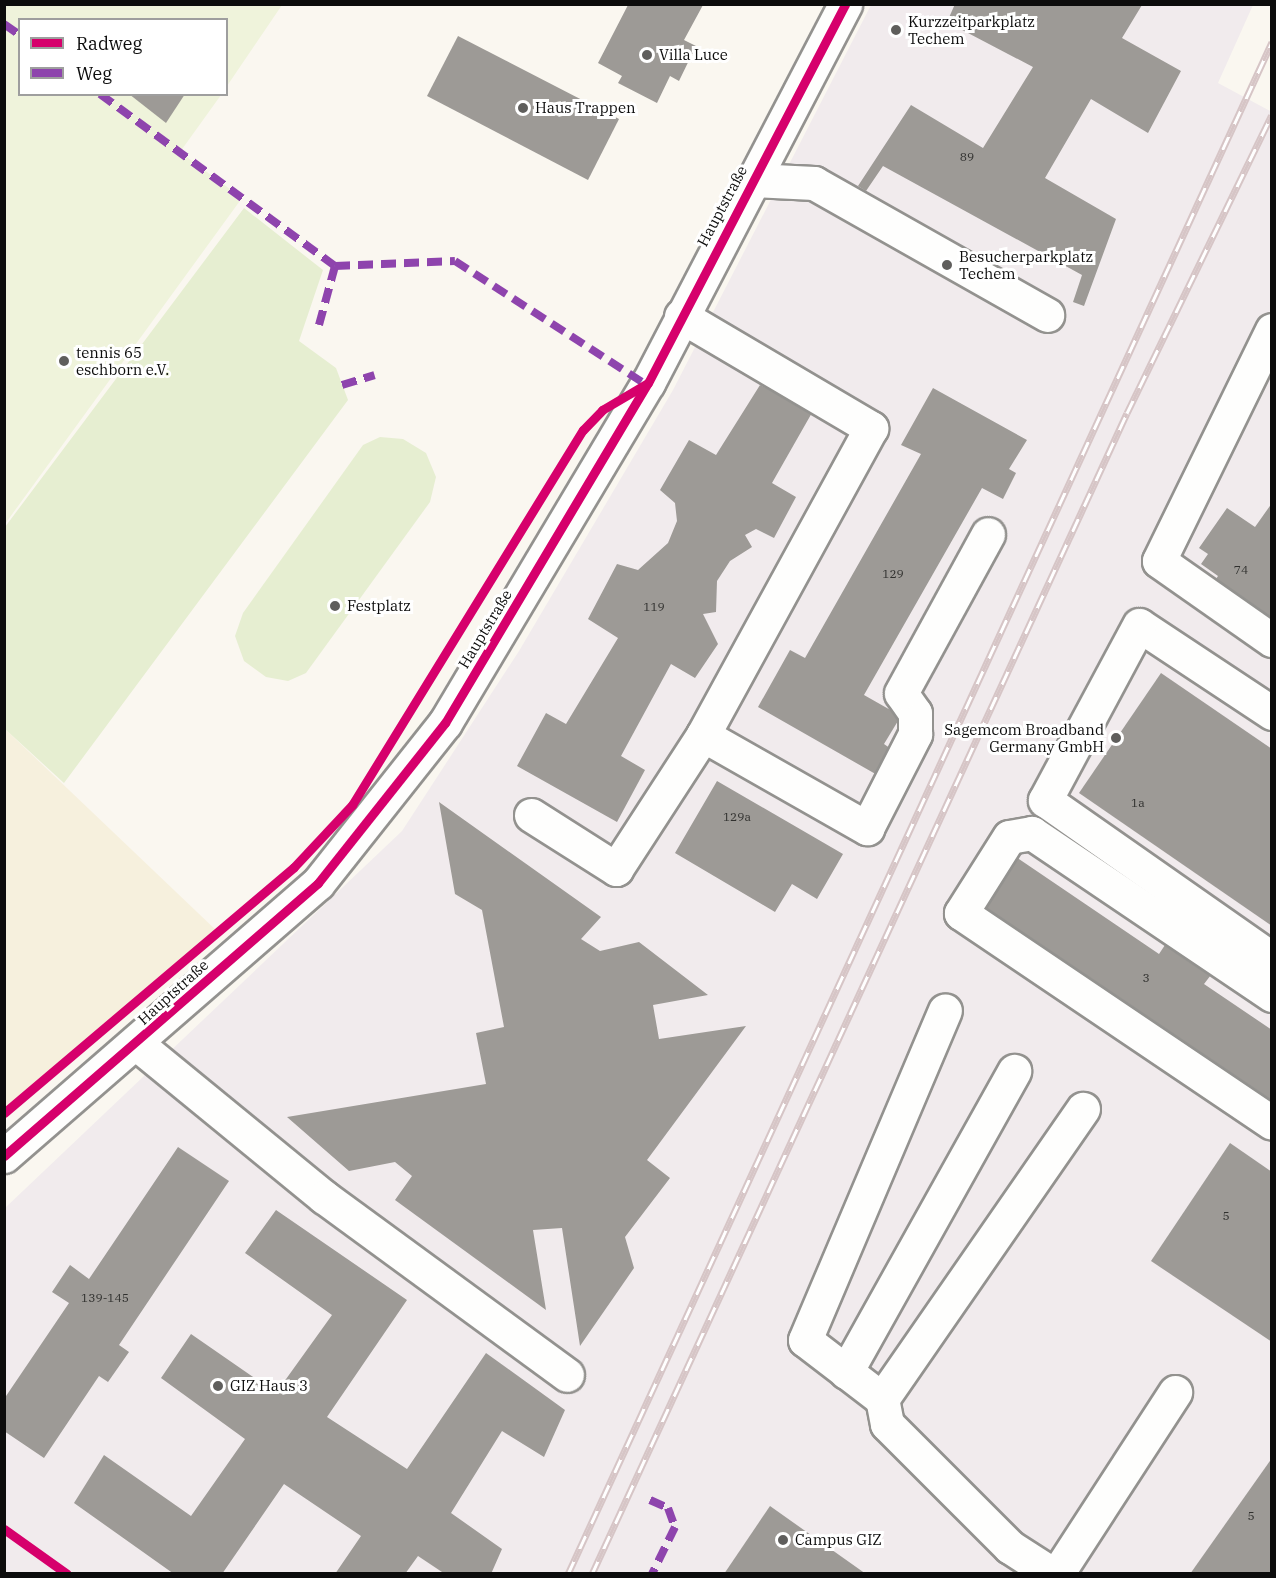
<!DOCTYPE html>
<meta charset="utf-8">
<style>
body{margin:0}
#map{position:relative;width:1276px;height:1578px;overflow:hidden;background:#faf7f0;font-family:"IBM Plex Serif",serif}
div>[style]{position:absolute}
[style*='--x']{left:calc(var(--x)*1px);top:calc(var(--y)*1px);width:calc(var(--w)*1px);rotate:calc(var(--a)*1deg)}
.industrial>*{inset:0;background:#f1ebed}
.farmland>*{inset:0;background:#f6f0dd}
.green>*{inset:0;background:#e6eed1}
.pitch>*{inset:0;background:#eff3db}
.building>*{inset:0;background:#9d9a96}
.roads{filter:drop-shadow(2px 0 #93928f) drop-shadow(-2px 0 #93928f) drop-shadow(0 2px #93928f) drop-shadow(0 -2px #93928f)}
.minor>*{height:33px;margin:-16.5px;padding:0 16.5px;transform-origin:16.5px;border-radius:16.5px;background:#fefefd}
.rail>*{height:7px;margin-top:-3.5px;transform-origin:0;background:repeating-linear-gradient(90deg,#fff 0 14px,#d6c5c6 0 28px);box-sizing:border-box;border-block:2px solid #d6c5c6}
.quiet>*{height:8px;margin-top:-4px;transform-origin:0;background:repeating-linear-gradient(90deg,#8e44ad 0 15px,transparent 0 23px)}
.cycleway>*{height:9px;margin:-4.5px;padding:0 4.5px;transform-origin:4.5px;border-radius:4.5px;background:#d6006c}
.dots>*{width:16px;height:16px;translate:-50% -50%;box-sizing:border-box;border:3px solid #fff;border-radius:50%}
span{translate:-50% -50%;white-space:nowrap;text-align:center;line-height:1.15;-webkit-text-stroke:6px #fff;paint-order:stroke}
.number-label{font-size:12px;color:#30302e}
.number-label span{-webkit-text-stroke-width:0}
.poi-label{font-size:15px;color:#0c0c0c}
.left{translate:0 -50%;text-align:left}
.right{translate:-100% -50%;text-align:right}
.street-label{font-size:15px;color:#0c0c0c}
.frame{position:absolute;inset:0;border:6px solid #0c0c0c;pointer-events:none}
.legend{position:absolute;left:18px;top:18px;width:210px;height:78px;box-sizing:border-box;background:#fff;border:2px solid #9e9e9e;margin:0;padding:8px 10px;list-style:none;font-size:18px;color:#0c0c0c}
.legend li{display:flex;align-items:center;gap:12px;height:30px}
.legend b{width:30px;border:2px solid #9e9e9e}
</style>
<div id="map">
<div class="industrial">
<div style="clip-path:polygon(871px 5px,1253px 5px,1218px 83px,1272px 112px,1271px 1573px,5px 1574px,5px 1208px,402px 831px,519px 651px,673px 390px)"></div>
</div>
<div class="farmland">
<div style="clip-path:polygon(5px 729px,218px 932px,5px 1113px)"></div>
</div>
<div class="green">
<div style="clip-path:polygon(244px 208px,323px 270px,299px 341px,336px 368px,348px 400px,64px 783px,5px 729px,5px 527px)"></div>
<div style="clip-path:polygon(380px 437px,403px 439px,426px 453px,436px 477px,430px 502px,306px 673px,288px 681px,266px 677px,244px 661px,235px 636px,243px 613px,363px 445px)"></div>
</div>
<div class="pitch">
<div style="clip-path:polygon(5px 5px,282px 5px,227px 86px,226px 20px,20px 20px,20px 94px,221px 95px,180px 152px,242px 198px,5px 524px)"></div>
</div>
<div class="building">
<div style="clip-path:polygon(955px 4px,1142px 5px,1122px 38px,1181px 71px,1148px 133px,1091px 99px,1045px 178px,1116px 219px,1084px 306px,1073px 302px,1082px 275px,883px 166px,866px 191px,858px 186px,911px 105px,983px 148px,1033px 67px,947px 22px)"></div>
<div style="clip-path:polygon(628px 5px,703px 5px,684px 40px,696px 46px,679px 81px,670px 76px,657px 103px,618px 83px,622px 76px,598px 63px)"></div>
<div style="clip-path:polygon(458px 36px,619px 119px,588px 180px,427px 96px)"></div>
<div style="clip-path:polygon(129px 94px,185px 94px,166px 123px)"></div>
<div style="clip-path:polygon(760px 385px,813px 411px,772px 483px,796px 497px,774px 538px,756px 529px,745px 535px,752px 547px,730px 561px,717px 581px,716px 612px,703px 614px,718px 644px,695px 678px,671px 664px,621px 756px,645px 770px,617px 822px,517px 766px,546px 713px,566px 724px,618px 638px,588px 619px,617px 564px,638px 570px,668px 543px,677px 521px,675px 503px,660px 490px,689px 440px,716px 455px)"></div>
<div style="clip-path:polygon(933px 388px,1027px 440px,1009px 469px,1016px 473px,1003px 499px,982px 488px,864px 695px,901px 716px,884px 744px,894px 751px,879px 776px,758px 707px,790px 650px,805px 658px,921px 454px,901px 445px)"></div>
<div style="clip-path:polygon(1272px 503px,1272px 626px,1212px 585px,1218px 576px,1201px 564px,1208px 554px,1199px 548px,1227px 508px,1255px 527px)"></div>
<div style="clip-path:polygon(1161px 673px,1272px 749px,1272px 926px,1079px 793px)"></div>
<div style="clip-path:polygon(717px 781px,843px 854px,817px 899px,792px 884px,775px 912px,675px 853px)"></div>
<div style="clip-path:polygon(439px 802px,601px 917px,581px 939px,600px 951px,639px 942px,708px 995px,653px 1005px,659px 1039px,746px 1026px,647px 1160px,670px 1178px,625px 1237px,634px 1268px,580px 1346px,562px 1228px,533px 1230px,546px 1310px,395px 1200px,412px 1176px,395px 1162px,349px 1171px,287px 1117px,486px 1084px,476px 1033px,504px 1027px,482px 910px,455px 894px)"></div>
<div style="clip-path:polygon(1013px 855px,1159px 954px,1169px 939px,1214px 971px,1204px 984px,1272px 1030px,1272px 1106px,982px 908px)"></div>
<div style="clip-path:polygon(1230px 1143px,1272px 1172px,1272px 1342px,1151px 1261px)"></div>
<div style="clip-path:polygon(178px 1147px,229px 1181px,119px 1345px,129px 1352px,108px 1382px,99px 1376px,44px 1458px,4px 1431px,4px 1399px,69px 1303px,52px 1292px,70px 1265px,89px 1279px)"></div>
<div style="clip-path:polygon(276px 1210px,407px 1300px,327px 1417px,407px 1469px,486px 1353px,565px 1410px,544px 1457px,502px 1431px,451px 1513px,502px 1549px,491px 1574px,445px 1574px,418px 1556px,405px 1574px,335px 1574px,361px 1536px,284px 1484px,222px 1574px,174px 1574px,74px 1503px,104px 1455px,191px 1516px,245px 1439px,161px 1378px,191px 1334px,276px 1393px,332px 1315px,245px 1253px)"></div>
<div style="clip-path:polygon(1272px 1458px,1272px 1574px,1190px 1574px)"></div>
<div style="clip-path:polygon(770px 1506px,866px 1574px,724px 1574px)"></div>
</div>
<div class="roads">
<div class="minor">
<div style="--x:753;--y:180;--w:61;--a:2.8"></div>
<div style="--x:814;--y:183;--w:268;--a:29.5"></div>
<div style="--x:681;--y:316;--w:221;--a:30.5"></div>
<div style="--x:871;--y:428;--w:350;--a:118.7"></div>
<div style="--x:703;--y:735;--w:189;--a:29.6"></div>
<div style="--x:867;--y:828;--w:106;--a:-62.9"></div>
<div style="--x:915;--y:734;--w:21;--a:-90"></div>
<div style="--x:915;--y:713;--w:24;--a:-125"></div>
<div style="--x:901;--y:693;--w:181;--a:-61.3"></div>
<div style="--x:1272;--y:330;--w:257;--a:116.1"></div>
<div style="--x:1159;--y:561;--w:138;--a:35"></div>
<div style="--x:1272;--y:713;--w:159;--a:-146.5"></div>
<div style="--x:1139;--y:625;--w:199;--a:118.2"></div>
<div style="--x:1045;--y:800;--w:277;--a:35"></div>
<div style="--x:531;--y:815;--w:101;--a:32.4"></div>
<div style="--x:616;--y:869;--w:160;--a:-57"></div>
<div style="--x:1272;--y:995;--w:290;--a:-146"></div>
<div style="--x:1032;--y:833;--w:23;--a:170"></div>
<div style="--x:1009;--y:837;--w:90;--a:122.3"></div>
<div style="--x:961;--y:913;--w:375;--a:34"></div>
<div style="--x:137;--y:1044;--w:242;--a:39.3"></div>
<div style="--x:324;--y:1197;--w:301;--a:36.2"></div>
<div style="--x:4;--y:1156;--w:416;--a:-41"></div>
<div style="--x:318;--y:883;--w:204;--a:-51.6"></div>
<div style="--x:445;--y:723;--w:396;--a:-59.2"></div>
<div style="--x:648;--y:383;--w:427;--a:-62.5"></div>
<div style="--x:846;--y:1372;--w:345;--a:-60.8"></div>
<div style="--x:882;--y:1399;--w:97;--a:-142.5"></div>
<div style="--x:805;--y:1340;--w:358;--a:-67"></div>
<div style="--x:1052;--y:1574;--w:50;--a:-147.3"></div>
<div style="--x:1010;--y:1547;--w:174;--a:-135"></div>
<div style="--x:887;--y:1424;--w:25;--a:-101"></div>
<div style="--x:882;--y:1399;--w:353;--a:-55.3"></div>
<div style="--x:1057;--y:1574;--w:217;--a:-57"></div>
</div>
</div>
<div class="rail">
<div style="--x:568;--y:1574;--w:1686;--a:-65.32"></div>
<div style="--x:592;--y:1574;--w:1278;--a:-65.26"></div>
<div style="--x:1127;--y:413;--w:331;--a:-64.1"></div>
</div>
<div class="quiet">
<div style="--x:4;--y:24;--w:19;--a:35"></div>
<div style="--x:100;--y:94;--w:291;--a:36.2"></div>
<div style="--x:335;--y:266;--w:120;--a:-2.4"></div>
<div style="--x:455;--y:261;--w:226;--a:32.9"></div>
<div style="--x:319;--y:325;--w:61;--a:-74.8"></div>
<div style="--x:342;--y:385;--w:34;--a:-17"></div>
<div style="--x:650;--y:1500;--w:20;--a:24"></div>
<div style="--x:668;--y:1508;--w:20;--a:70"></div>
<div style="--x:675;--y:1527;--w:52;--a:116.1"></div>
</div>
<div class="cycleway">
<div style="--x:4;--y:1113;--w:380;--a:-40.3"></div>
<div style="--x:294;--y:867;--w:85;--a:-46.9"></div>
<div style="--x:352;--y:805;--w:440;--a:-58.4"></div>
<div style="--x:583;--y:430;--w:28;--a:-46"></div>
<div style="--x:602;--y:410;--w:51;--a:-30.6"></div>
<div style="--x:4;--y:1156;--w:416;--a:-41"></div>
<div style="--x:318;--y:883;--w:204;--a:-51.6"></div>
<div style="--x:445;--y:723;--w:396;--a:-59.2"></div>
<div style="--x:648;--y:383;--w:427;--a:-62.5"></div>
<div style="--x:4;--y:1529;--w:77;--a:35.5"></div>
</div>
<div class="dots">
<div style="left:896px;top:30px;background:#5f5e5c"></div>
<div style="left:647px;top:55px;background:#5f5e5c"></div>
<div style="left:523px;top:108px;background:#5f5e5c"></div>
<div style="left:947px;top:265px;background:#5f5e5c"></div>
<div style="left:64px;top:361px;background:#5f5e5c"></div>
<div style="left:335px;top:606px;background:#5f5e5c"></div>
<div style="left:1116px;top:738px;background:#5f5e5c"></div>
<div style="left:218px;top:1386px;background:#5f5e5c"></div>
<div style="left:783px;top:1540px;background:#5f5e5c"></div>
</div>
<div class="number-label">
<span style="left:967px;top:157px">89</span>
<span style="left:1241px;top:570px">74</span>
<span style="left:893px;top:574px">129</span>
<span style="left:654px;top:607px">119</span>
<span style="left:1138px;top:803px">1a</span>
<span style="left:737px;top:817px">129a</span>
<span style="left:1146px;top:978px">3</span>
<span style="left:1226px;top:1216px">5</span>
<span style="left:105px;top:1298px">139-145</span>
<span style="left:1251px;top:1516px">5</span>
</div>
<div class="poi-label">
<span class="left" style="left:908px;top:30px">Kurzzeitparkplatz<br>Techem</span>
<span class="left" style="left:659px;top:55px">Villa Luce</span>
<span class="left" style="left:535px;top:108px">Haus Trappen</span>
<span class="left" style="left:959px;top:265px">Besucherparkplatz<br>Techem</span>
<span class="left" style="left:76px;top:361px">tennis 65<br>eschborn e.V.</span>
<span class="left" style="left:347px;top:606px">Festplatz</span>
<span class="right" style="left:1104px;top:738px">Sagemcom Broadband<br>Germany GmbH</span>
<span class="left" style="left:230px;top:1386px">GIZ Haus 3</span>
<span class="left" style="left:795px;top:1540px">Campus GIZ</span>
</div>
<div class="street-label">
<span style="left:722px;top:206px;rotate:-62deg">Hauptstraße</span>
<span style="left:485px;top:629px;rotate:-59deg">Hauptstraße</span>
<span style="left:173px;top:992px;rotate:-42deg">Hauptstraße</span>
</div>
<div class="frame"></div>
<ul class="legend">
<li><b style="height:8px;background:#d6006c"></b>Radweg</li>
<li><b style="height:8px;background:#8e44ad"></b>Weg</li>
</ul>
</div>
